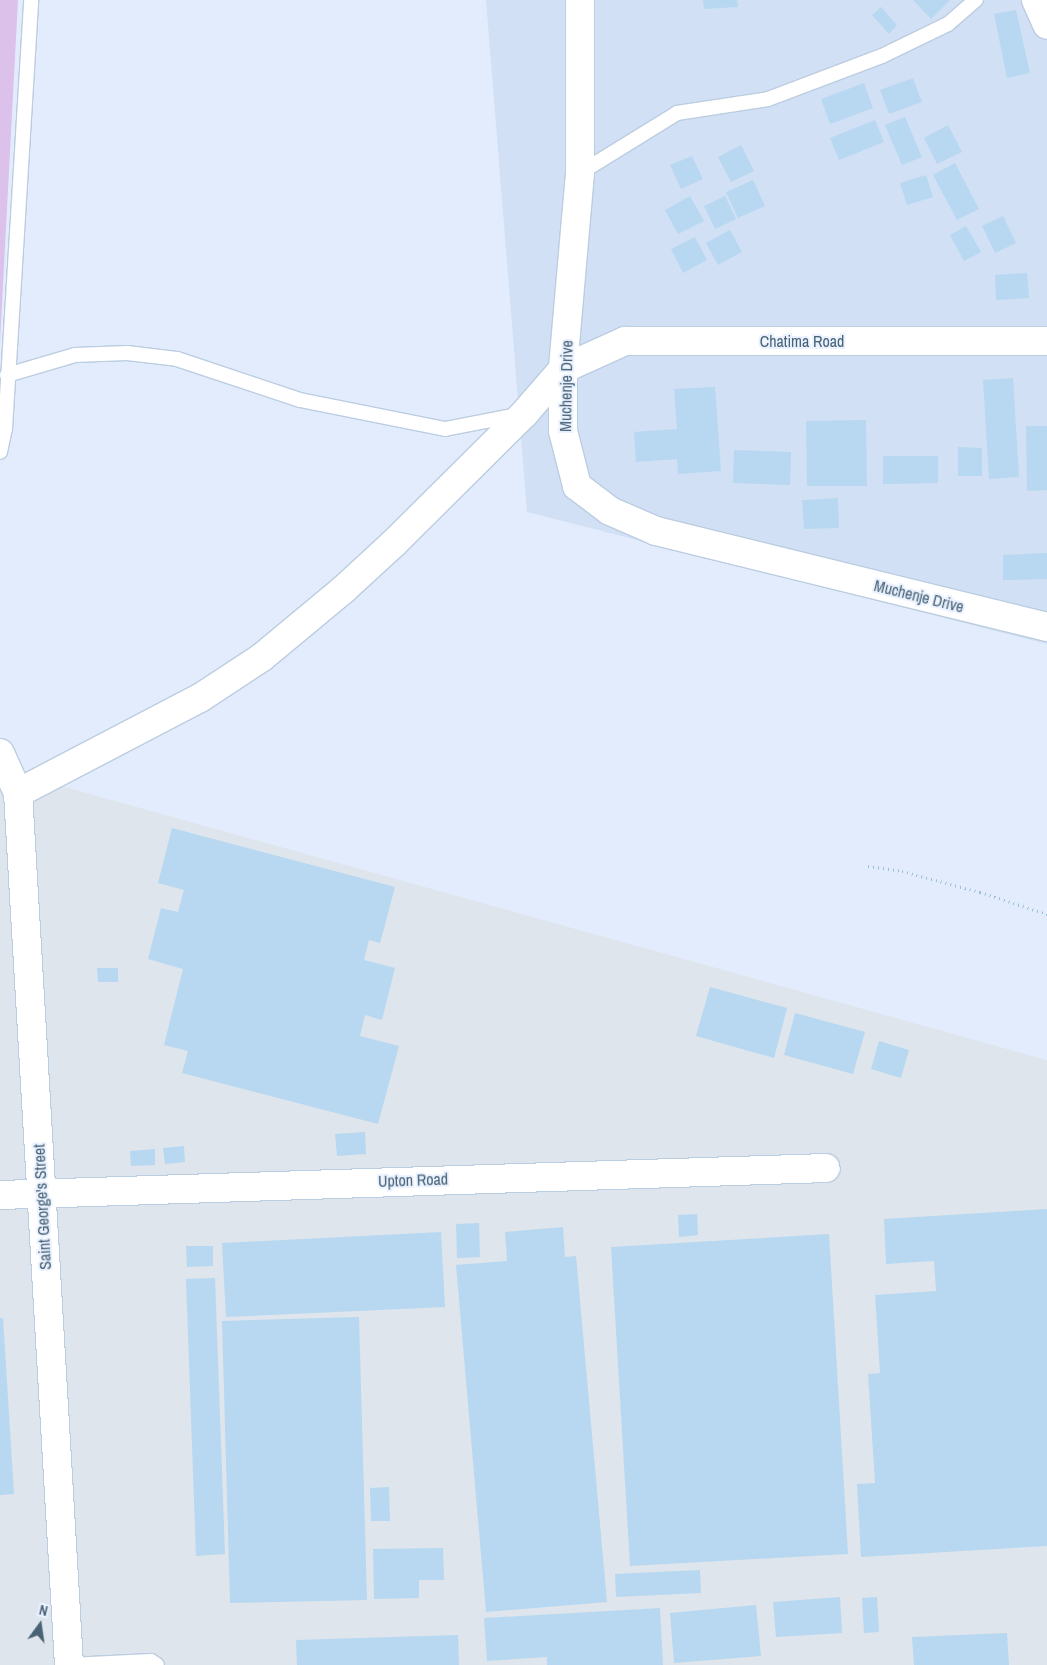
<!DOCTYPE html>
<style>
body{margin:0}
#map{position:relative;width:1047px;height:1665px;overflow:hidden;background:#e3ecfd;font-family:"Archivo Narrow",sans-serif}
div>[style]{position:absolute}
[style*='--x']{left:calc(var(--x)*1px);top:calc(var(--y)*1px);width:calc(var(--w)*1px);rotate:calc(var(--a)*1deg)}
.residential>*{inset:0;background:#d1e0f5}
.industrial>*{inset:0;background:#dee5ec}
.green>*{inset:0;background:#dcc1eb}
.building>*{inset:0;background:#b7d8f0}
.path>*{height:3px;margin-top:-1.5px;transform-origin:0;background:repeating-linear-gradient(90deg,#9dbed8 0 1px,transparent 0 5px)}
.roads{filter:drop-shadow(1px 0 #bbcde0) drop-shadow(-1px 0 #bbcde0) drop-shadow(0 1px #bbcde0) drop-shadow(0 -1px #bbcde0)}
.service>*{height:14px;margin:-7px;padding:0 7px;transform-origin:7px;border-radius:7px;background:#fff}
.minor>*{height:28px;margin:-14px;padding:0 14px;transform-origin:14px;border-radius:14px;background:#fff}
.secondary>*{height:28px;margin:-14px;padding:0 14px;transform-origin:14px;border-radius:14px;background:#fff}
span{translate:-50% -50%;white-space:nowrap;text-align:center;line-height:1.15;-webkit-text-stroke:4px #eaf1ff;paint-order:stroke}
.street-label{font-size:16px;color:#486376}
.north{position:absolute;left:15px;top:1600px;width:50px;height:50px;-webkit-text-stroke:4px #eaf1ff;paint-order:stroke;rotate:14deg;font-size:14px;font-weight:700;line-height:20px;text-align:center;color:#486376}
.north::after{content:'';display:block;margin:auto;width:18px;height:22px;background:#486376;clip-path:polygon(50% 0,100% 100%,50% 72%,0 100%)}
</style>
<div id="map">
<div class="residential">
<div style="clip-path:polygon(486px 0,1047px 0,1047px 644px,527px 512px)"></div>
</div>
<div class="industrial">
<div style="clip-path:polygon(0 769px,1047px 1060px,1047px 1665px,0 1665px)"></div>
</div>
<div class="green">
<div style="clip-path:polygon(0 0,18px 0,0 341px)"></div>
</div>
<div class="building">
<div style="clip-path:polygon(703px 0,737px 0,738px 7px,704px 9px)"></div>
<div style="clip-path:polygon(913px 0,950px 0,931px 19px)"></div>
<div style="clip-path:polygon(881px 7px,897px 25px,889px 34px,872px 15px)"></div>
<div style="clip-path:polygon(1016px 10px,1030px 73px,1007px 78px,994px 14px)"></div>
<div style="clip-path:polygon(913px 78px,922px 102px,889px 114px,880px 90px)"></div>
<div style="clip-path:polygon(864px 83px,873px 108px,830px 124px,821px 99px)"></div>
<div style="clip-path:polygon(905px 117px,922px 157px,902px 165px,885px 125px)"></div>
<div style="clip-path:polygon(875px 120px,884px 142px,839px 160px,830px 138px)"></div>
<div style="clip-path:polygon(948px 125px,962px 152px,937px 164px,924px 138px)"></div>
<div style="clip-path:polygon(741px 145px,754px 171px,731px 182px,718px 157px)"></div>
<div style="clip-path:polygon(692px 156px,703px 179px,681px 189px,670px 165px)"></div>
<div style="clip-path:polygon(955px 163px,979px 209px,957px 220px,933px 175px)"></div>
<div style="clip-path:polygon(926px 175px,933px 197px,907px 205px,900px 183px)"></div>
<div style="clip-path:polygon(753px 180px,765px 206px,738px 218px,726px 192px)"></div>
<div style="clip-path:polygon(690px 196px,704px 221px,678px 234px,665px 210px)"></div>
<div style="clip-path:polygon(725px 196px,736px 219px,715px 229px,704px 206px)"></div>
<div style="clip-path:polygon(1003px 216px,1016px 243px,995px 253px,982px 226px)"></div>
<div style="clip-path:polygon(966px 226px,981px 252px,964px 261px,950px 235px)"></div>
<div style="clip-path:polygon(730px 230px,742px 252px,718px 265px,706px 243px)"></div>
<div style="clip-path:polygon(695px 237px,707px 260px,683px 273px,671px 249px)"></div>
<div style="clip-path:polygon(1027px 273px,1029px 298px,996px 300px,995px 275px)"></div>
<div style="clip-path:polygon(1013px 378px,1019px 477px,989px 479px,983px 380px)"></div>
<div style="clip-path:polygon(715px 387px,721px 471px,678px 474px,677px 459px,636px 462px,634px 432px,677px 429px,674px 389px)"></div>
<div style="clip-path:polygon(866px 420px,867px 486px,807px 486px,806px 421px)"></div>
<div style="clip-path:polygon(1026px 426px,1047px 426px,1047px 490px,1027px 491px)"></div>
<div style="clip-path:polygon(958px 447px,982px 448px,982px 476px,958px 476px)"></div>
<div style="clip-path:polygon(734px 450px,791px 452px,790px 485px,733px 483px)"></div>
<div style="clip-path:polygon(883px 456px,938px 456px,938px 483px,883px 484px)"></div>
<div style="clip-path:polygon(838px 498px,839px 528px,804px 529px,802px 500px)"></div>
<div style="clip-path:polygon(1047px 553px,1047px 579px,1003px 580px,1003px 555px)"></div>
<div style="clip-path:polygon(172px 828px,395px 887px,380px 943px,369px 940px,364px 960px,395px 968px,382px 1020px,365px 1015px,360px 1036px,399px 1046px,378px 1124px,182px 1073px,188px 1051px,164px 1045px,183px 969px,148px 959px,161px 908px,178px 912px,184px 890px,158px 883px)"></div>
<div style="clip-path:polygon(97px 968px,118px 968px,118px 982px,98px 982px)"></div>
<div style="clip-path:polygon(710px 987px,787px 1008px,774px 1058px,696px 1036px)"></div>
<div style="clip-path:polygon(795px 1013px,865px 1032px,853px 1074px,784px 1055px)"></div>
<div style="clip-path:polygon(879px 1041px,909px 1050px,901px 1078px,871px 1069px)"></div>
<div style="clip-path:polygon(365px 1132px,366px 1154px,337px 1156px,335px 1134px)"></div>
<div style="clip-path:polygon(184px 1146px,185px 1162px,165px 1164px,163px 1148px)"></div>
<div style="clip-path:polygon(155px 1149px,155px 1165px,131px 1166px,130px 1151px)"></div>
<div style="clip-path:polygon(1047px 1209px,1047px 1546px,861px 1557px,857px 1484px,875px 1483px,868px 1374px,880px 1373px,875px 1295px,936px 1291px,934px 1261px,886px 1264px,884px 1219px)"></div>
<div style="clip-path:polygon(697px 1214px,698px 1235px,679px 1237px,678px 1215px)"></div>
<div style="clip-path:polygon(479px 1223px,480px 1257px,457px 1258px,456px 1224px)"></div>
<div style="clip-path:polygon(563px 1227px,565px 1257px,576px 1256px,607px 1602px,486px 1612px,456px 1265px,507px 1261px,505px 1232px)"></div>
<div style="clip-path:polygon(441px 1232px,445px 1307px,226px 1317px,222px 1243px)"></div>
<div style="clip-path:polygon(829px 1234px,848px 1554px,630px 1566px,611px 1247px)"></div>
<div style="clip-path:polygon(186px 1246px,213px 1246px,213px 1266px,187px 1267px)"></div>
<div style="clip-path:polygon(215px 1278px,225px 1554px,196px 1556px,186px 1279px)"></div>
<div style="clip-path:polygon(359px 1317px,367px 1600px,230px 1603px,222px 1321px)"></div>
<div style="clip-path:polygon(0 1318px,3px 1318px,14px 1494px,0 1495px)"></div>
<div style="clip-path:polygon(389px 1487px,390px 1521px,371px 1521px,370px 1488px)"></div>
<div style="clip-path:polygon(443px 1548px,444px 1580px,419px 1580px,419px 1598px,374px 1599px,373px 1549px)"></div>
<div style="clip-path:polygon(700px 1570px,701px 1593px,616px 1597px,615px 1574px)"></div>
<div style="clip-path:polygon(840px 1597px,842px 1633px,776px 1637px,773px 1602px)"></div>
<div style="clip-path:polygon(877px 1597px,879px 1632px,864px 1633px,862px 1598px)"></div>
<div style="clip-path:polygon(756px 1605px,761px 1656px,674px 1663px,670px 1613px)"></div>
<div style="clip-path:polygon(660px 1608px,663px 1665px,547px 1665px,547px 1657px,487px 1661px,484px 1618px)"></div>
<div style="clip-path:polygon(1007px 1633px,1009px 1665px,914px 1665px,912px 1637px)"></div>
<div style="clip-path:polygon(458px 1635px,459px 1665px,297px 1665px,296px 1640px)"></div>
</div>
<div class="path">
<div style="--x:868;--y:866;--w:34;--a:8"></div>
<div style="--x:902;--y:871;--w:81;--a:15.1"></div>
<div style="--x:980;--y:892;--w:71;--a:18.2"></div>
</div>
<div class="roads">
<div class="service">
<div style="--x:580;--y:173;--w:114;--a:-31.7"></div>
<div style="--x:677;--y:113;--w:92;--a:-8.7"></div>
<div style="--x:768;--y:99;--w:122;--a:-20.7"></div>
<div style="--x:882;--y:56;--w:73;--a:-25.9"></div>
<div style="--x:948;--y:24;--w:37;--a:-41"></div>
<div style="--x:7;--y:375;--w:71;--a:-16.4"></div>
<div style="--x:75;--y:355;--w:52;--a:-2.2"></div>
<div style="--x:127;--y:353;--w:50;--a:6.8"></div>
<div style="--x:177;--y:359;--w:130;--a:18.4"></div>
<div style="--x:300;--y:400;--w:148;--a:11.3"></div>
<div style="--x:445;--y:429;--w:73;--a:-11"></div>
<div style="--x:0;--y:452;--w:24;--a:-78"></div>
<div style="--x:5;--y:429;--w:430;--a:-86.5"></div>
<div style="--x:69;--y:1665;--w:82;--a:-2.8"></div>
<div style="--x:151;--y:1661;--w:7;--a:34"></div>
</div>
<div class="minor">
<div style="--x:580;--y:0;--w:173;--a:90"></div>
<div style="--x:580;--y:173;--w:197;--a:95"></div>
<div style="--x:563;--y:369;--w:62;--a:90"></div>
<div style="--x:563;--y:431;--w:57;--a:75.7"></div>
<div style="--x:577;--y:486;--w:41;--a:37.1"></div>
<div style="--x:610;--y:511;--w:50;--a:23.5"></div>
<div style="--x:656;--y:531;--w:403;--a:13.8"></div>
<div style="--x:1036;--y:0;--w:27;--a:66"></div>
<div style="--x:18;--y:793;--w:205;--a:-27.6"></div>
<div style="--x:200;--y:698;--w:73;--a:-33.3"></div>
<div style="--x:261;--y:658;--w:108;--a:-39.7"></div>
<div style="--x:344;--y:589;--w:67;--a:-42.6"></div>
<div style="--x:393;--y:544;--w:185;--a:-44.8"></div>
<div style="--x:524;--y:414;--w:60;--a:-49.1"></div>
<div style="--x:563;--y:369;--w:68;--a:-24.3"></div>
<div style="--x:625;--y:341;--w:422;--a:0"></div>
<div style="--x:0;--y:1195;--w:826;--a:-1.87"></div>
</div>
<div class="secondary">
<div style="--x:0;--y:753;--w:44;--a:65.8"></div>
<div style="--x:18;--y:793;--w:873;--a:86.65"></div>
</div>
</div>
<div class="street-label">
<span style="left:802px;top:341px">Chatima Road</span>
<span style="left:566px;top:386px;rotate:-89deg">Muchenje Drive</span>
<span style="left:919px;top:596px;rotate:14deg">Muchenje Drive</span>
<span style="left:413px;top:1180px;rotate:-2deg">Upton Road</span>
<span style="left:42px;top:1207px;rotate:-93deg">Saint George's Street</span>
</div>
<div class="north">N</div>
</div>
